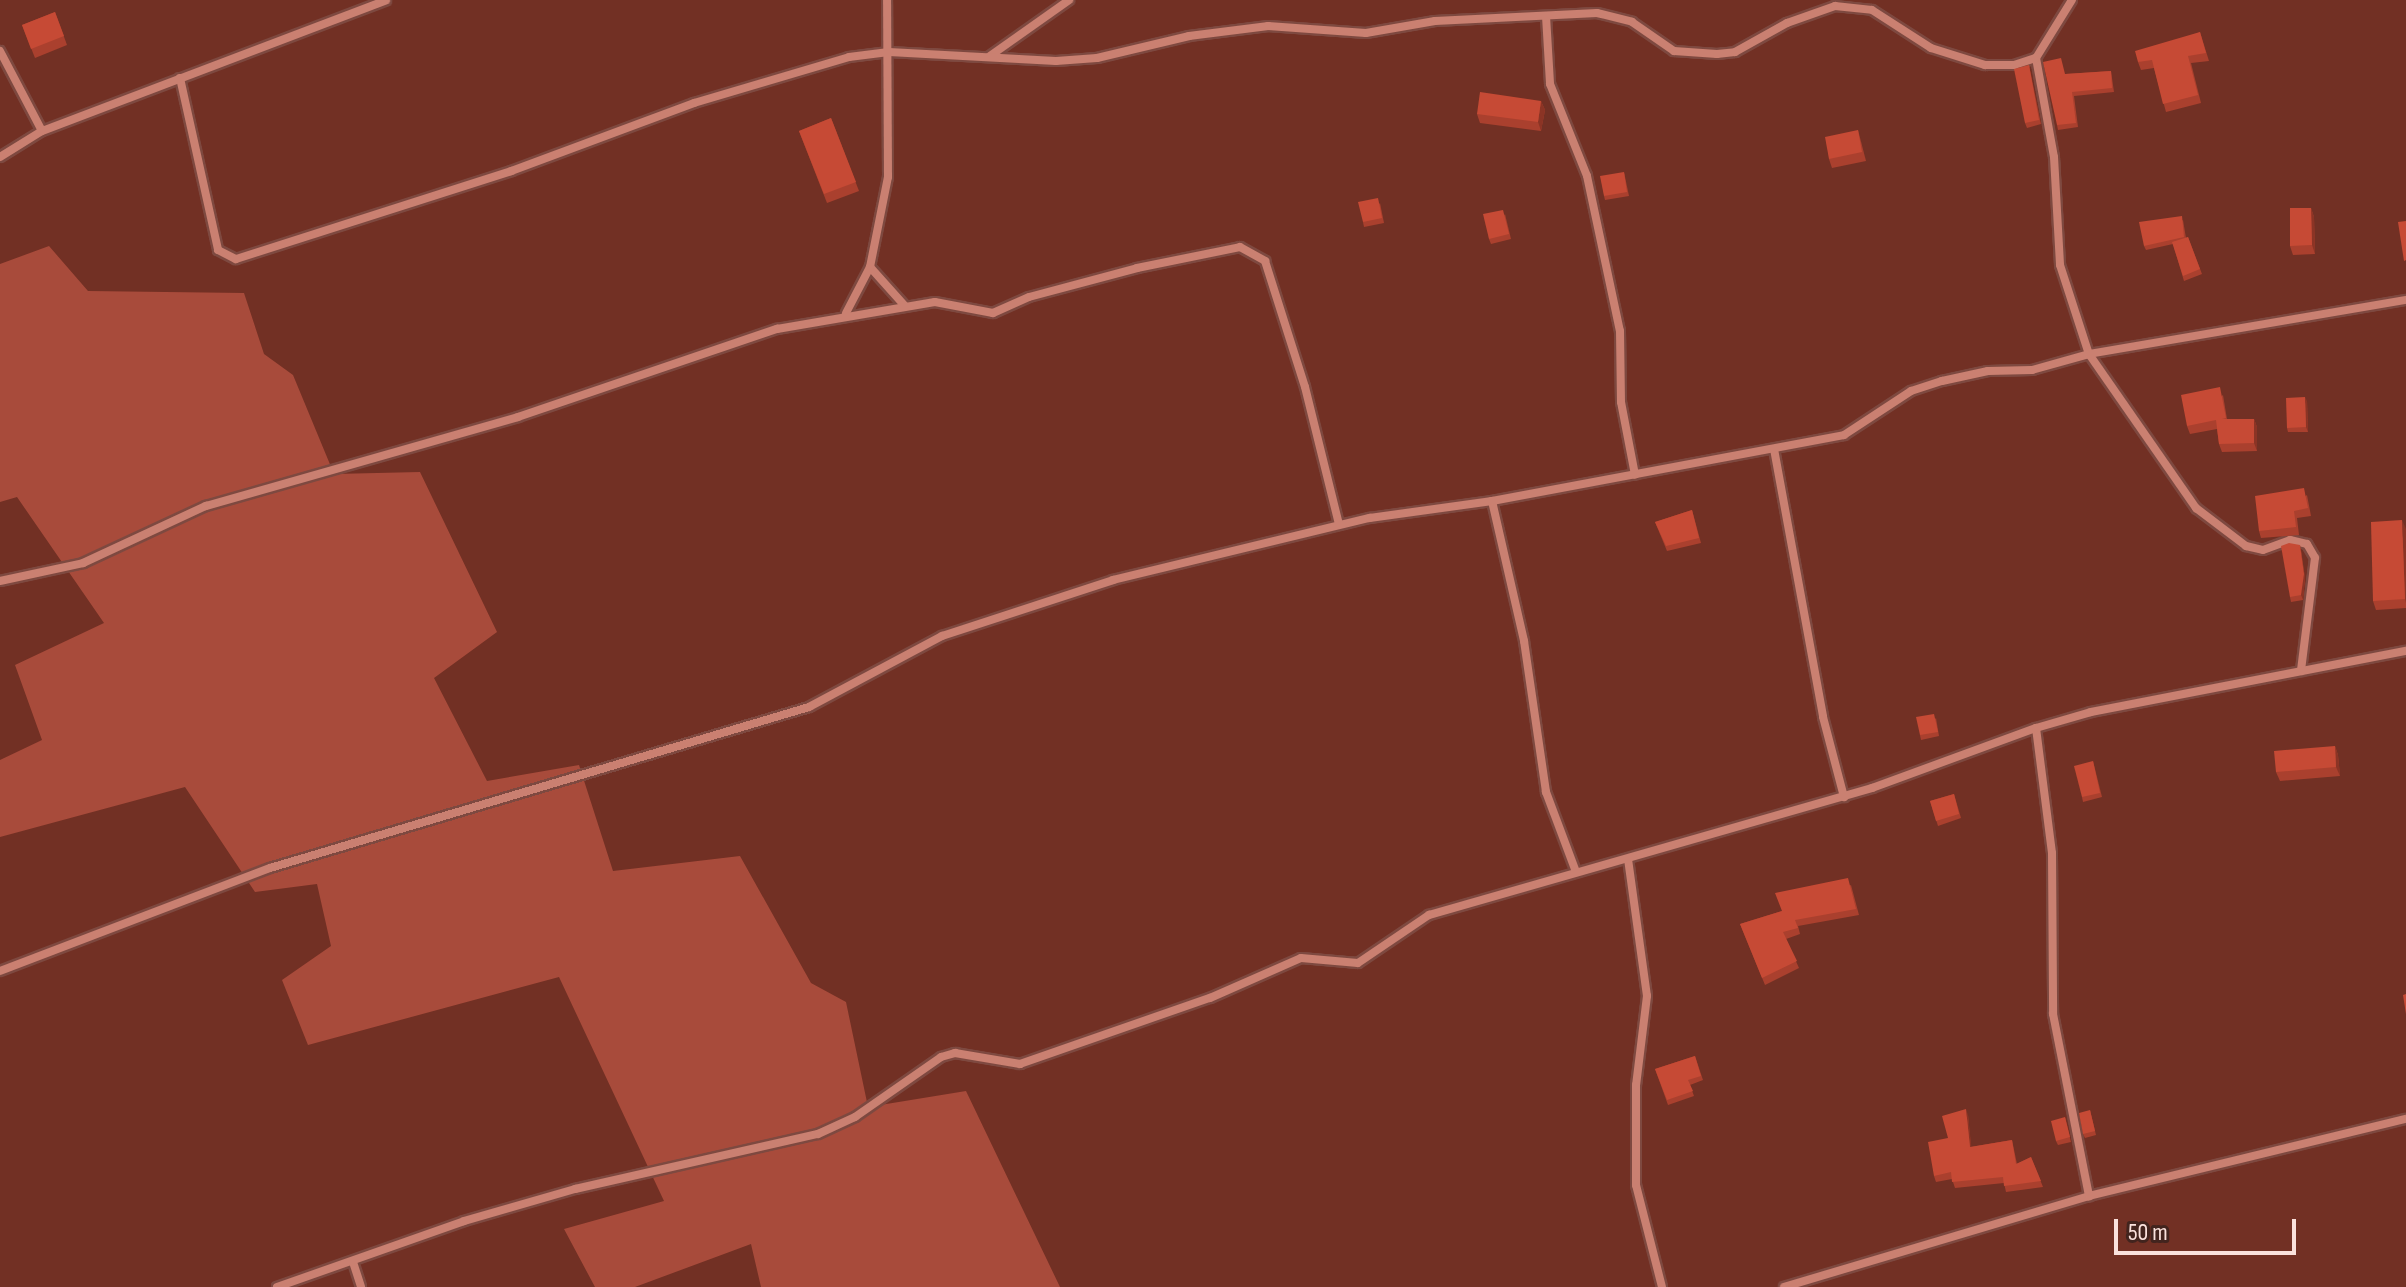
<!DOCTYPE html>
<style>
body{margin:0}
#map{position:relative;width:2406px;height:1287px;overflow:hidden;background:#723024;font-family:"Sofia Sans Condensed",sans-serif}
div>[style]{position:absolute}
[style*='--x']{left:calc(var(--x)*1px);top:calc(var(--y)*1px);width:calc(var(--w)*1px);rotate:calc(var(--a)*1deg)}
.green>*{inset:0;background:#a84b3b}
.roads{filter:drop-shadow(2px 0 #7e4940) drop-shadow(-2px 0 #7e4940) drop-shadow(0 2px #7e4940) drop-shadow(0 -2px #7e4940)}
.minor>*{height:8px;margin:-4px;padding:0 4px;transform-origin:4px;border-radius:4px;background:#ca8071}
.wall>*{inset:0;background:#aa402e}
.shaded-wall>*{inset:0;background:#8b3425}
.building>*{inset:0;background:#c64a35}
span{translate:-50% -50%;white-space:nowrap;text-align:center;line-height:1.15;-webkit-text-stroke:6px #42241e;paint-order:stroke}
.scale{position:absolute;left:2114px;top:1219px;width:182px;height:36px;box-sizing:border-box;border:4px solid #fae1dc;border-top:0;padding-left:10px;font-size:24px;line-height:28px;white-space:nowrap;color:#fae1dc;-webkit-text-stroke:6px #42241e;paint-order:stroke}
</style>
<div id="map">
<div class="green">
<div style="clip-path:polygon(49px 246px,88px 291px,244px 293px,264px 354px,293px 375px,334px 474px,420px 472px,497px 632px,434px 678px,487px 781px,579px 765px,613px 871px,740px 856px,811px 983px,846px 1002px,868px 1107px,966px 1091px,1060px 1287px,761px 1287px,751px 1244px,635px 1287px,595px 1287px,564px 1229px,664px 1201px,559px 977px,308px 1045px,282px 980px,331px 946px,317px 884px,255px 892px,185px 787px,0 837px,0 760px,42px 740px,15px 665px,104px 623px,17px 497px,0 502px,0 264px)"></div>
</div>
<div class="roads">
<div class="minor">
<div style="--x:1546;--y:16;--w:68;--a:86.6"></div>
<div style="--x:1550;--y:84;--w:99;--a:68.1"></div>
<div style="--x:1587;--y:176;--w:158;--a:78"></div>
<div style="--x:1620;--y:331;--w:71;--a:89.2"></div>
<div style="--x:1621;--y:402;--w:74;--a:79.1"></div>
<div style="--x:0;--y:51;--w:90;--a:62.3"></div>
<div style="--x:990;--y:56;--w:97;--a:-35.3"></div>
<div style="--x:2036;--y:58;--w:101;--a:79.7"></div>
<div style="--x:2054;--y:157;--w:108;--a:86.8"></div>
<div style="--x:2060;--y:265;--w:94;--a:72"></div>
<div style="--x:2089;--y:354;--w:188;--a:55.2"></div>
<div style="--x:2196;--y:508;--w:63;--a:37.2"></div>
<div style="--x:2246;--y:546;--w:17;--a:13"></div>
<div style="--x:2263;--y:550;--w:29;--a:-20"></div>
<div style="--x:2290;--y:540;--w:17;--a:13"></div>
<div style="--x:2307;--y:544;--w:16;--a:60"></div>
<div style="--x:2315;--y:558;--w:114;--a:97.1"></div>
<div style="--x:180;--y:78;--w:176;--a:77.5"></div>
<div style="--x:218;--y:250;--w:20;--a:27"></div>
<div style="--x:236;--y:259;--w:289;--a:-17.7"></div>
<div style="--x:511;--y:171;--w:195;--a:-20.4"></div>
<div style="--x:694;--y:103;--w:162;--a:-16.5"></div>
<div style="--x:849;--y:57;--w:40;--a:-7.1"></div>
<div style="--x:889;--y:52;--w:167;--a:3.1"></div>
<div style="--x:1056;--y:61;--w:41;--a:-4.2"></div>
<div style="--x:1097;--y:58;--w:95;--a:-13.4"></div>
<div style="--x:1189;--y:36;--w:80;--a:-7.2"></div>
<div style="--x:1268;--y:26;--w:98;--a:4.1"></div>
<div style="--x:1366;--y:33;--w:70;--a:-9.9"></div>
<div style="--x:1435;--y:21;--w:162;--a:-2.8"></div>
<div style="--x:1597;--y:13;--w:36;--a:14"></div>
<div style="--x:1632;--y:22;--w:51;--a:34.6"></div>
<div style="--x:1674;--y:51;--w:43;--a:4"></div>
<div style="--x:1717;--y:54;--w:18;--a:-6"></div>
<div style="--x:1735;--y:52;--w:60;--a:-29.1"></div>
<div style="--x:1787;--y:23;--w:51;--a:-19.5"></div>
<div style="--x:1835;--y:6;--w:37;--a:6"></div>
<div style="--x:1872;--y:10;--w:70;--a:32.8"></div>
<div style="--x:1931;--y:48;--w:57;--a:17.5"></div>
<div style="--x:1985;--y:65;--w:29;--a:0"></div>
<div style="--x:2014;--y:65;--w:23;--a:-18"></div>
<div style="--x:2036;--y:58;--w:68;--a:-58.2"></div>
<div style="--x:0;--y:157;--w:49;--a:-31.8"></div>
<div style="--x:42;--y:131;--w:368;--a:-20.8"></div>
<div style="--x:870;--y:267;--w:52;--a:48.1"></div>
<div style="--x:846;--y:313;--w:52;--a:-62.4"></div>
<div style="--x:870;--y:267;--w:92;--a:-78.7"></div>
<div style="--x:888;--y:177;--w:177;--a:-90.3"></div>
<div style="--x:1774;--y:449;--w:272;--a:79.6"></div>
<div style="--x:1823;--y:717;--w:83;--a:75.3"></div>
<div style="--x:1492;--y:501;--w:144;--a:77.1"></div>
<div style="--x:1524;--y:641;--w:153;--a:81.7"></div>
<div style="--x:1546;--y:792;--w:85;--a:69.4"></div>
<div style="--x:0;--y:581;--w:85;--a:-12.2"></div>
<div style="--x:83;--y:563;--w:136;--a:-24.9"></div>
<div style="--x:206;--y:506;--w:324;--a:-15.9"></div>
<div style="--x:518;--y:417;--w:274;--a:-18.8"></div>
<div style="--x:777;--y:329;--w:160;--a:-9.7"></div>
<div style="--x:935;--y:302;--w:59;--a:10.7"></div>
<div style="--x:993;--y:313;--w:39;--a:-24"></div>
<div style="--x:1029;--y:297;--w:112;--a:-15"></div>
<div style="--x:1137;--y:268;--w:105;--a:-11.5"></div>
<div style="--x:1240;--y:247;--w:29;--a:29"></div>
<div style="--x:1265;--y:261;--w:132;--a:72.4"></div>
<div style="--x:1305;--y:387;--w:141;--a:76.1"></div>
<div style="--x:2036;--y:728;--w:126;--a:82.7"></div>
<div style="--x:2052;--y:853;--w:161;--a:89.6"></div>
<div style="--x:2053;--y:1014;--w:186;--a:78.8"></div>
<div style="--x:1628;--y:859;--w:138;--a:82.1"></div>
<div style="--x:1647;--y:996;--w:90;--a:97"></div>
<div style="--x:1636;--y:1085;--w:100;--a:90"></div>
<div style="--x:1636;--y:1185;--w:105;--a:75.7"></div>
<div style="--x:0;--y:971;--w:289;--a:-20.9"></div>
<div style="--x:270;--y:868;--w:563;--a:-16.63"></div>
<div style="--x:809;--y:707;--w:151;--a:-28.1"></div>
<div style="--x:942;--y:636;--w:180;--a:-18.1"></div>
<div style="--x:1113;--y:580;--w:264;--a:-13.6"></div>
<div style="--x:1370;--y:518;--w:123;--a:-7.9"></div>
<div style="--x:1492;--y:501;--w:358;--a:-10.6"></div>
<div style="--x:1844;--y:435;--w:80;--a:-33.3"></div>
<div style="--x:1911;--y:391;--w:33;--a:-18"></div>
<div style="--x:1942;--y:381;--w:47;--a:-12.3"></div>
<div style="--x:1988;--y:371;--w:44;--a:-1.3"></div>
<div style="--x:2032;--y:370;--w:59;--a:-15.7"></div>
<div style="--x:2089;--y:354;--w:322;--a:-9.7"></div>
<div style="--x:353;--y:1262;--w:26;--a:72"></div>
<div style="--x:277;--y:1287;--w:198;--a:-19.4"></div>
<div style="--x:464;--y:1221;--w:116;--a:-16.1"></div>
<div style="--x:575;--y:1189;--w:249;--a:-12.8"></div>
<div style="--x:818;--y:1134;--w:41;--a:-24.7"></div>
<div style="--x:855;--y:1117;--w:105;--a:-34.9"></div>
<div style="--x:941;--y:1057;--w:15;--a:-16"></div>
<div style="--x:955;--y:1053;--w:66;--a:9.6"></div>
<div style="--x:1020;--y:1064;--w:201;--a:-19.2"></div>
<div style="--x:1210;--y:998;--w:99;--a:-23.7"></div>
<div style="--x:1301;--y:958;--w:57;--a:5"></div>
<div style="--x:1358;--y:963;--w:86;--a:-34.1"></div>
<div style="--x:1429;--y:915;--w:461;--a:-16"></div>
<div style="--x:1872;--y:788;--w:175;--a:-20.1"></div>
<div style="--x:2036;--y:728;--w:57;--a:-16.2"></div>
<div style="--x:2091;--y:712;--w:321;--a:-11"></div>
<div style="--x:1784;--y:1287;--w:318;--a:-16.6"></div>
<div style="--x:2089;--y:1196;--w:326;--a:-13.7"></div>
</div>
</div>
<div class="wall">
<div style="clip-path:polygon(55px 12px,67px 45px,35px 58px,22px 25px)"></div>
<div style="clip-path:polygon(2200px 32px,2209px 61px,2191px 63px,2201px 103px,2166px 112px,2154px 68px,2141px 70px,2138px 62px)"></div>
<div style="clip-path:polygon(2029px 65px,2041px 124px,2027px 128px,2025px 123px)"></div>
<div style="clip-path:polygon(2111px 71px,2114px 92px,2074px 96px,2078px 127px,2058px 130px,2057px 125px,2066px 74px)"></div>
<div style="clip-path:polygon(1541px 101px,1545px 110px,1541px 131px,1480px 123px,1477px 114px)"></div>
<div style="clip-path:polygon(831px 118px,859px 191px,827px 203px,799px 131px)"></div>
<div style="clip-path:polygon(1858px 130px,1866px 161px,1832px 168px,1829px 159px)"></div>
<div style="clip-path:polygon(1624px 172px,1629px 196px,1605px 200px,1604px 196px)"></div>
<div style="clip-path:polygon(1380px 203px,1384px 223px,1364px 227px,1363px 222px)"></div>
<div style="clip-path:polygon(2311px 208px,2314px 217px,2315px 254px,2293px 255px,2290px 246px)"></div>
<div style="clip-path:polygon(1505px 214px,1511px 239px,1491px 244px,1489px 239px)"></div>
<div style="clip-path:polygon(2183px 220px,2186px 238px,2188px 237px,2202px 274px,2184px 281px,2173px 244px,2146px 250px,2144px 246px)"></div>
<div style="clip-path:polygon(2223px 395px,2227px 419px,2254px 419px,2257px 427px,2257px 451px,2222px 452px,2219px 444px,2217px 429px,2190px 434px,2187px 426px)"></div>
<div style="clip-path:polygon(2307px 401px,2308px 432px,2288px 432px,2287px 428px)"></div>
<div style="clip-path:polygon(2307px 495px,2311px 516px,2297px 518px,2299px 535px,2261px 538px,2259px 531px)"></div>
<div style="clip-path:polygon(1692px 510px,1701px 543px,1667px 551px,1655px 522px)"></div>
<div style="clip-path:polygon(2406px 529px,2406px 608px,2376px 610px,2373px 601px)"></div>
<div style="clip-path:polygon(2301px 550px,2305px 578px,2303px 600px,2291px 602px,2290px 597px)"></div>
<div style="clip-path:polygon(1936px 718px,1939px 736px,1921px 740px,1920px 735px)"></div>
<div style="clip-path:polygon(2335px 746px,2338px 755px,2340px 776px,2280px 781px,2276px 772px)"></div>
<div style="clip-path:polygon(2093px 761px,2102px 797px,2083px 802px,2082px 797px)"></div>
<div style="clip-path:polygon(1954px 794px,1961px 818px,1938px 826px,1930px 801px)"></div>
<div style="clip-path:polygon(1851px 885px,1859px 915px,1798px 926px,1800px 934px,1786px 939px,1799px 968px,1765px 985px,1740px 924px,1782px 911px)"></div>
<div style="clip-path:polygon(1695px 1056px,1703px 1080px,1690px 1085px,1694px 1096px,1668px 1105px,1655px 1069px)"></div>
<div style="clip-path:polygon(2090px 1110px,2096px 1135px,2085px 1138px,2083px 1134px)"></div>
<div style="clip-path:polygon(1968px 1115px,1971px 1147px,2012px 1140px,2017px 1164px,2031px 1157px,2043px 1187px,2006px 1192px,2004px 1183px,1955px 1188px,1952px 1179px,1936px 1182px,1934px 1176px,1948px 1138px)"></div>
<div style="clip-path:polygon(2065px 1117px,2071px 1142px,2058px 1145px,2056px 1141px)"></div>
</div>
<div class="shaded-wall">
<div style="clip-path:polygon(1541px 101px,1545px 110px,1541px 131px,1538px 122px)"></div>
<div style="clip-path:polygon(2311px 208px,2314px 217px,2315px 254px,2312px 245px)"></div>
<div style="clip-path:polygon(2305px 397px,2307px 401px,2308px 432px,2306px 427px)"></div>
<div style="clip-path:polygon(2254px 419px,2257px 427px,2257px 451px,2254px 443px)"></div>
<div style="clip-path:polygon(2402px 520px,2406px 529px,2406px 603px,2405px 599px)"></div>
<div style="clip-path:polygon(2300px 545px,2305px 578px,2303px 600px,2301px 595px)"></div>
<div style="clip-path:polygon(2335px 746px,2338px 755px,2340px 776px,2336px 767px)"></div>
<div style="clip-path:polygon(1966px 1109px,1968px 1115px,1972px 1153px,1970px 1147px)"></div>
</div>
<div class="building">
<div style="clip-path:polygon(55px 12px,64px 36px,31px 49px,22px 25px)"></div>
<div style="clip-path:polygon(2200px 32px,2206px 53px,2188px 56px,2198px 95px,2163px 104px,2152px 60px,2138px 62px,2135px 51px)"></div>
<div style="clip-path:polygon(2061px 58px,2065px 74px,2111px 71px,2112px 88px,2072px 92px,2076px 123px,2057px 125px,2043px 62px)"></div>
<div style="clip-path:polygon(2029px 65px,2039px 120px,2025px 123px,2014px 69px)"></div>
<div style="clip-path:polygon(1480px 92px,1541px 101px,1538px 122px,1477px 114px)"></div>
<div style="clip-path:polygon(831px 118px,856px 182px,824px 194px,799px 131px)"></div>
<div style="clip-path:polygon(1858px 130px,1862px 152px,1829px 159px,1825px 137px)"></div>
<div style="clip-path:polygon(1624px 172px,1627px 192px,1604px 196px,1600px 176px)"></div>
<div style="clip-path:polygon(1378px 198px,1382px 218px,1363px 222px,1358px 202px)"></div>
<div style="clip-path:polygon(2290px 208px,2311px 208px,2312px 245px,2290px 246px)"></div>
<div style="clip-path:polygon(1503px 210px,1509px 234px,1489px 239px,1483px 214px)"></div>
<div style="clip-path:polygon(2182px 216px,2184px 237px,2144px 246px,2139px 222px)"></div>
<div style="clip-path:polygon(2406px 221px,2406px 260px,2404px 261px,2398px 222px)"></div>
<div style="clip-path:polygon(2188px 237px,2200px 269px,2183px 276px,2172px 242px)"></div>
<div style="clip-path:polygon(2220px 387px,2226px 418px,2222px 419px,2254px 419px,2254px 443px,2219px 444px,2216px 420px,2187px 426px,2181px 395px)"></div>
<div style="clip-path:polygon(2305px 397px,2306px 427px,2287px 428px,2286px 398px)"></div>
<div style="clip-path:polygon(2304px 488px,2308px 508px,2294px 511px,2296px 527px,2259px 531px,2255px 496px)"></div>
<div style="clip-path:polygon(1692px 510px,1699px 538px,1666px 546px,1655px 522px)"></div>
<div style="clip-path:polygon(2402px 520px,2405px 599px,2373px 601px,2371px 522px)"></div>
<div style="clip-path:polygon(2289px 543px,2300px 545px,2304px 574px,2301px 595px,2290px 597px,2281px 546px)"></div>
<div style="clip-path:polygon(1934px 714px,1938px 732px,1920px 735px,1916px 717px)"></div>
<div style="clip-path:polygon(2335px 746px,2336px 767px,2276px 772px,2274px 751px)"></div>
<div style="clip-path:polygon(2093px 761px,2100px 793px,2082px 797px,2074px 766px)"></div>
<div style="clip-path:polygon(1954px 794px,1959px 814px,1936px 821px,1930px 801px)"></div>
<div style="clip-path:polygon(1848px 878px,1856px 909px,1795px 920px,1798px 928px,1783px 932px,1797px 961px,1762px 978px,1740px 924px,1782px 911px,1775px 893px)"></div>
<div style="clip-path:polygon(2406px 994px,2406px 1014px,2403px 995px)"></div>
<div style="clip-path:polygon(1695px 1056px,1701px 1076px,1688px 1080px,1693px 1091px,1667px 1100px,1655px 1069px)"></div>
<div style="clip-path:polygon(1966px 1109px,1970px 1147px,2012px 1140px,2016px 1164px,2031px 1157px,2041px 1181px,2004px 1186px,2003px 1177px,1952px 1182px,1951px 1172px,1934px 1176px,1928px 1142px,1948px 1138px,1942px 1116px)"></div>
<div style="clip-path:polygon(2090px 1110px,2095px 1131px,2083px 1134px,2079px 1113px)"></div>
<div style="clip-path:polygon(2065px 1117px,2070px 1137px,2056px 1141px,2051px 1121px)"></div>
</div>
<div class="scale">50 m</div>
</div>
